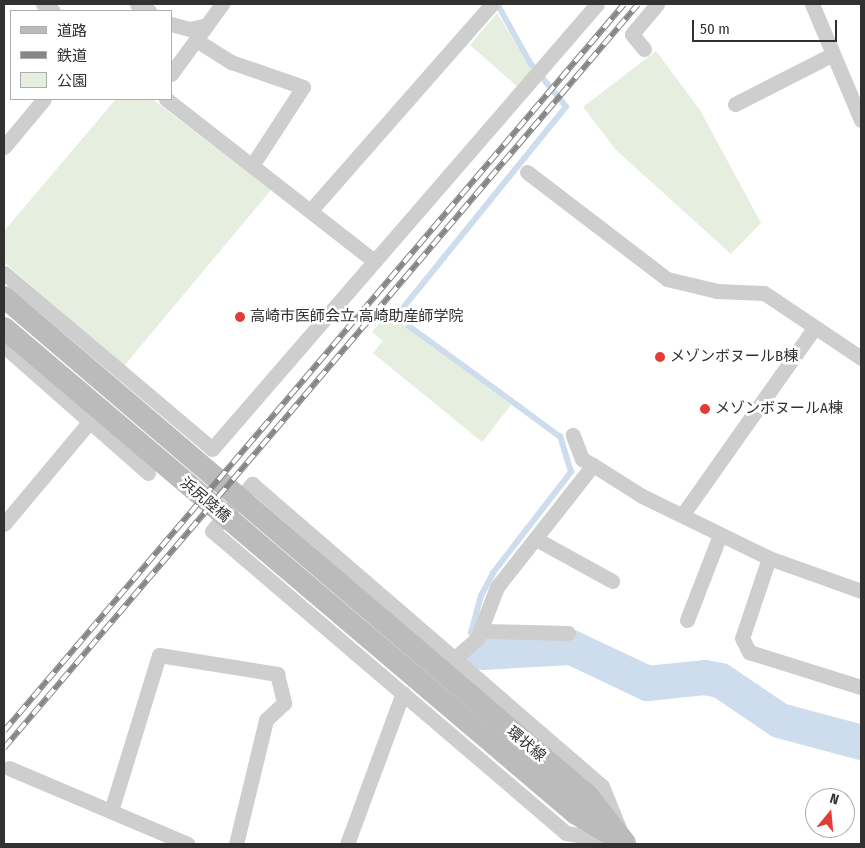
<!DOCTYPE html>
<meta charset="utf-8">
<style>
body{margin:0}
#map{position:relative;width:865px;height:848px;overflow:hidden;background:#fff;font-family:"Fira Sans Condensed","Noto Sans JP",sans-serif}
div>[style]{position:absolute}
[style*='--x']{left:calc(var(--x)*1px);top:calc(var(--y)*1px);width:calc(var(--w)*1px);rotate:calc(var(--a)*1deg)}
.green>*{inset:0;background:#e6eee0}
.stream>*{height:5.5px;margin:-2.75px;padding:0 2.75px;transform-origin:2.75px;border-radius:2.75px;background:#cddded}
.river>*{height:35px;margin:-17.5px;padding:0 17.5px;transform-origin:17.5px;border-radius:17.5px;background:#cddded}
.street>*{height:15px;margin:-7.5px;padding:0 7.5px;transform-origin:7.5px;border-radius:7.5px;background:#cecece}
.secondary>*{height:22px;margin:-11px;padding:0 11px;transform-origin:11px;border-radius:11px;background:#bbb}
.rail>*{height:5.5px;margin-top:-2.75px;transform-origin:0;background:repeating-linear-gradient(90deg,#fff 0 11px,#868686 0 22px);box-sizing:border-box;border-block:1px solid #868686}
.dots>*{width:14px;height:14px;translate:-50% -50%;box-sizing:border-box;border:2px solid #fff;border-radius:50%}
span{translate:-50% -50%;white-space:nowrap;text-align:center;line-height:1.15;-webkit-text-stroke:5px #fff;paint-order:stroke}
.poi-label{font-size:15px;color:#313131}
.left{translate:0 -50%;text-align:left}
.street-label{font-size:15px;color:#313131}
.frame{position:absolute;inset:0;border:5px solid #313131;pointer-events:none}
.legend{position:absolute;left:10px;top:10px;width:162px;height:90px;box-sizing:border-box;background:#fff;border:1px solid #adadad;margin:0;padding:6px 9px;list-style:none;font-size:15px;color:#313131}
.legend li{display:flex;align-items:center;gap:10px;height:25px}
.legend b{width:25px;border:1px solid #adadad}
.north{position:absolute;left:805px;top:788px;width:50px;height:50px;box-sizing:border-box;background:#fff;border:1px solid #adadad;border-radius:50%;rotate:17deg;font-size:14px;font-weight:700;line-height:20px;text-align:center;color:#313131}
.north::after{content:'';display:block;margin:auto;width:18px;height:22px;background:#e53b37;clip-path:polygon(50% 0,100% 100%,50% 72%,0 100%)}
.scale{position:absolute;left:692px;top:20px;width:145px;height:22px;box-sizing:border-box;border:2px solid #313131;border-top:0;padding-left:6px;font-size:15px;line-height:18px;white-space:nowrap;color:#313131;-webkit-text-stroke:4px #fff;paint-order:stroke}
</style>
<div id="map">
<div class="green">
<div style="clip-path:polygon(497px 13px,533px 72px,519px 88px,470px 45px)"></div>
<div style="clip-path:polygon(656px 51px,700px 110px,761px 223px,731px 254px,616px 150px,583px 107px)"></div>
<div style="clip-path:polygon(116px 99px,152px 99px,271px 190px,124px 366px,4px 262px,4px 231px)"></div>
<div style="clip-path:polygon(388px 314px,511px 405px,482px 442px,373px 353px,383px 341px,372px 332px)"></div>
</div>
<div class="stream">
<div style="--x:482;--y:652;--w:22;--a:-120"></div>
<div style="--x:471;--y:633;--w:38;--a:-75"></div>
<div style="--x:481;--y:596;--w:26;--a:-62"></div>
<div style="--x:493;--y:573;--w:128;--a:-52.3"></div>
<div style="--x:571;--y:472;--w:37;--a:-107"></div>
<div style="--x:560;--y:437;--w:198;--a:-143.8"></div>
<div style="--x:400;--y:320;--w:7;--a:-98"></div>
<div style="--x:399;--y:313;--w:265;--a:-51"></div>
<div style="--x:566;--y:107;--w:57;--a:-129.3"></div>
<div style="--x:530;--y:63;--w:68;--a:-119.2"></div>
</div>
<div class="river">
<div style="--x:482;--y:652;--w:89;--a:-3.2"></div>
<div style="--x:571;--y:647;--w:84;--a:25.3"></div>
<div style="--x:647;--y:683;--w:57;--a:-6"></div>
<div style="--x:704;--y:677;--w:16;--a:11"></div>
<div style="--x:720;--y:680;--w:71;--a:34.1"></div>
<div style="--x:779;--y:720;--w:85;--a:15"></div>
</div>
<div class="street">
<div style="--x:43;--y:4;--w:12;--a:35"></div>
<div style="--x:137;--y:4;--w:14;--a:30"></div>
<div style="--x:812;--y:4;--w:126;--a:67.1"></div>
<div style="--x:171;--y:24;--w:20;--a:15"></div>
<div style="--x:190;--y:29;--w:17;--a:-13"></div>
<div style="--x:196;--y:40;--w:41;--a:32.2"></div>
<div style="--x:231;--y:62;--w:76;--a:19.1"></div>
<div style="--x:303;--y:87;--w:92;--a:123"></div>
<div style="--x:644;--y:49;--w:19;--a:-129"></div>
<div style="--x:632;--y:34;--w:39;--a:-50"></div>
<div style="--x:171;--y:74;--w:87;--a:-53.9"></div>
<div style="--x:166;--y:99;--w:264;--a:37.9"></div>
<div style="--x:735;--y:104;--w:108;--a:-27"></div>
<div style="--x:4;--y:147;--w:62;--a:-50.2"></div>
<div style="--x:527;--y:172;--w:176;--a:37.4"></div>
<div style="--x:667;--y:279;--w:51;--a:13.5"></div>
<div style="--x:717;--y:291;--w:47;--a:2.4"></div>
<div style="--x:764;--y:293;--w:117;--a:33.8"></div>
<div style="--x:311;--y:210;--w:274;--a:-48.7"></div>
<div style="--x:4;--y:273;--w:272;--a:40.2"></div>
<div style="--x:212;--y:449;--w:588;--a:-49.13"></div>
<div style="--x:4;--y:346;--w:192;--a:41.4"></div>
<div style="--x:593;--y:465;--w:58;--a:32.3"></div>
<div style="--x:642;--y:496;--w:141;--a:26"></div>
<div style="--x:769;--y:558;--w:98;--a:19.7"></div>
<div style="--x:252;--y:484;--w:462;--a:40.8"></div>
<div style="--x:602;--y:786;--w:61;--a:68"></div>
<div style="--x:625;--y:843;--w:60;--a:-170.4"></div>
<div style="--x:566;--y:833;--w:465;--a:-139.5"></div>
<div style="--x:212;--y:531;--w:62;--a:-49.6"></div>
<div style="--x:683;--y:514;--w:225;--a:-54.8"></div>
<div style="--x:4;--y:524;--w:136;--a:-50.1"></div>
<div style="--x:536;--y:539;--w:87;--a:28.9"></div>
<div style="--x:769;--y:558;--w:84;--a:108.6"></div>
<div style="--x:742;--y:638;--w:16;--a:63"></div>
<div style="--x:749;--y:652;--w:117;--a:17.4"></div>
<div style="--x:687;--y:620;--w:91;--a:-68.8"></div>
<div style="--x:483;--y:631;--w:85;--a:1.3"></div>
<div style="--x:456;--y:657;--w:28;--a:-41"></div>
<div style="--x:477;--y:639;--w:56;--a:-69"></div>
<div style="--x:497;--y:587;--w:155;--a:-51.8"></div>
<div style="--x:593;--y:465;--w:13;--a:-151"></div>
<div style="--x:582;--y:459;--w:26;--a:-111"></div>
<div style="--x:9;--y:768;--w:194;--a:23"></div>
<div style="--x:111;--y:811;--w:163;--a:-72.9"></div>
<div style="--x:159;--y:655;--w:120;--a:9.1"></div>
<div style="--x:277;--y:674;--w:30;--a:76"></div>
<div style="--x:284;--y:703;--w:25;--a:137"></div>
<div style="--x:266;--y:720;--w:128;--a:103.6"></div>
<div style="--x:347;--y:844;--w:161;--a:-69.7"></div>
</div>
<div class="secondary">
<div style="--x:4;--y:297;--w:768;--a:40.51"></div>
<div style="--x:588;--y:796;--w:60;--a:51.8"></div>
<div style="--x:4;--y:328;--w:749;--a:40.34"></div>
<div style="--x:575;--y:813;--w:44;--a:31.2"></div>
</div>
<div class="rail">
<div style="--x:4;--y:731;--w:955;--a:-49.54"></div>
<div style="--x:4;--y:748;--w:977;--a:-49.56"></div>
</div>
<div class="dots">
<div style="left:240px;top:317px;background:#e53b37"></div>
<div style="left:660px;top:357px;background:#e53b37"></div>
<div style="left:705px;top:409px;background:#e53b37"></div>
</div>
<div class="poi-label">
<span class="left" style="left:250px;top:317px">高崎市医師会立 高崎助産師学院</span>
<span class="left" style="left:670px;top:357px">メゾンボヌールB棟</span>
<span class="left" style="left:715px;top:409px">メゾンボヌールA棟</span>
</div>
<div class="street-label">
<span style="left:205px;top:500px;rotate:40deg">浜尻陸橋</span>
<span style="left:526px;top:744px;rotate:40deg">環状線</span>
</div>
<div class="frame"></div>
<ul class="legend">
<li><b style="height:6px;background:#bbb"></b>道路</li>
<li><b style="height:6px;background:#868686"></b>鉄道</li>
<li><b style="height:14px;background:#e6eee0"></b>公園</li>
</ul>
<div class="north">N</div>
<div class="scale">50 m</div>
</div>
